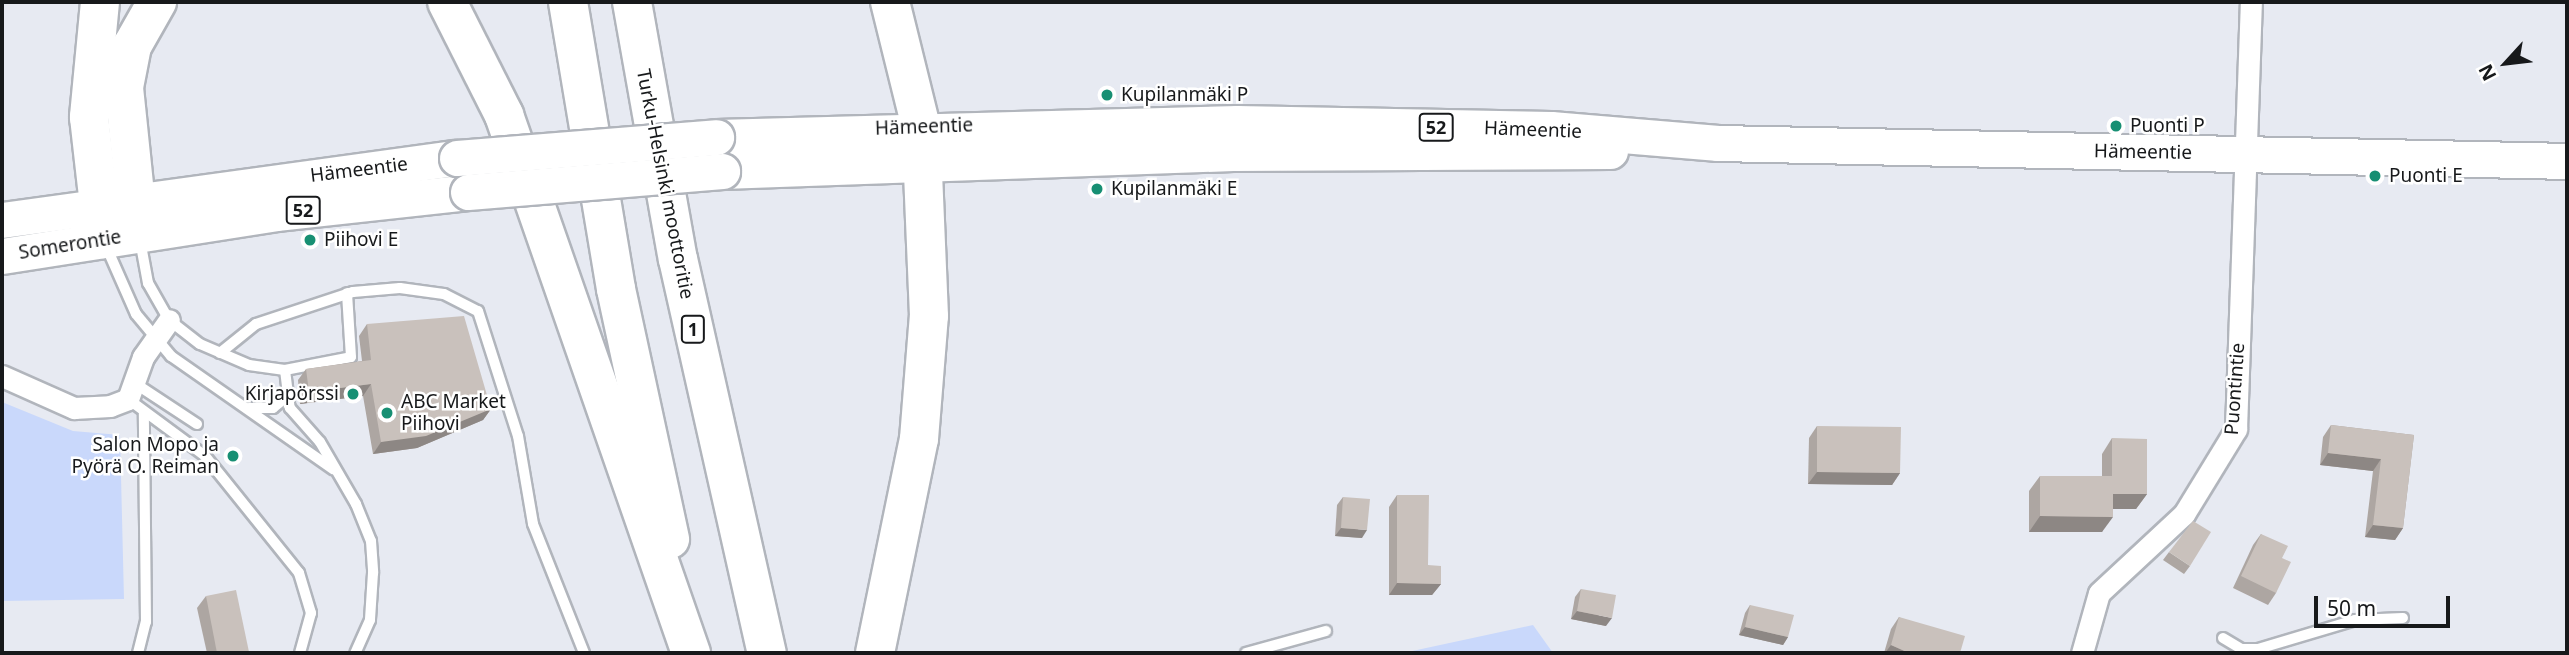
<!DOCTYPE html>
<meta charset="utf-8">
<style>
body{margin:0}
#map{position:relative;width:2569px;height:655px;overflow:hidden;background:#e7eaf2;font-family:"Noto Sans",sans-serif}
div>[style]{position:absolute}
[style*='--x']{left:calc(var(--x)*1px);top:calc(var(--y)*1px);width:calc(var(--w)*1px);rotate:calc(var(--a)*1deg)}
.green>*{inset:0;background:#c9d8fb}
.roads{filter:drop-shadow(2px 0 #b1b5bc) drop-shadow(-2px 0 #b1b5bc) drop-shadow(0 2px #b1b5bc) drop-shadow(0 -2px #b1b5bc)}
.service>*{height:10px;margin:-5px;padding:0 5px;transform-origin:5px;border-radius:5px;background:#fff}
.minor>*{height:21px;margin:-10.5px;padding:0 10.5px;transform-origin:10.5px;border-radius:10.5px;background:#fff}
.primary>*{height:35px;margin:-17.5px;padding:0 17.5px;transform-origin:17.5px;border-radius:17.5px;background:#fff}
.motorway>*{height:38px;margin:-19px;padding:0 19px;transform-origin:19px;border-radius:19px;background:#fff}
.bridges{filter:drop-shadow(2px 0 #b1b5bc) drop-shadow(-2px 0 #b1b5bc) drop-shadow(0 2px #b1b5bc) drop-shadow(0 -2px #b1b5bc)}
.primary-bridge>*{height:35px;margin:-17.5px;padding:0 17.5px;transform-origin:17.5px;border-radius:17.5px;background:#fff}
.wall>*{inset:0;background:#ada6a2}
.shaded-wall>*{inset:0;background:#8d8784}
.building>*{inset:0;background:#c9c1bc}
.dots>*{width:19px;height:19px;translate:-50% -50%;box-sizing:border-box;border:4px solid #fff;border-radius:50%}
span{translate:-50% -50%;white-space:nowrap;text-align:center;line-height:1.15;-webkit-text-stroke:5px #fff;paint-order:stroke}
.shield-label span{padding:2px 5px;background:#fff;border:2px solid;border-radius:5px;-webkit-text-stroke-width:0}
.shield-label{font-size:18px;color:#17191b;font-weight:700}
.poi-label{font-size:19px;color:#17191b}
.left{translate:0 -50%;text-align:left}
.right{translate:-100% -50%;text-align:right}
.street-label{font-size:19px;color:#17191b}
.frame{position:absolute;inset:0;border:4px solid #17191b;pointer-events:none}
.north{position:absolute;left:2471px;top:28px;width:70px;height:70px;-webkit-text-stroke:5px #fff;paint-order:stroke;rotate:243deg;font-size:19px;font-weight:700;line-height:28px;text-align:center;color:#17191b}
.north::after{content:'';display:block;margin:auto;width:24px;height:32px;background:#17191b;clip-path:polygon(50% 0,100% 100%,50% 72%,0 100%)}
.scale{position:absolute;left:2314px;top:596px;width:136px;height:32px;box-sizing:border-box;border:4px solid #17191b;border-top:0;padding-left:9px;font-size:21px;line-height:24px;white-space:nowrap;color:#17191b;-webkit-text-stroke:5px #fff;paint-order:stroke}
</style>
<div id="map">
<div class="green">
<div style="clip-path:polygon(2px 402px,73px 431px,120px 435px,124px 599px,2px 601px)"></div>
<div style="clip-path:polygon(1533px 625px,1553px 653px,1403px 653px)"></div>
</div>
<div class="roads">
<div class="service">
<div style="--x:140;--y:240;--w:44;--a:79.5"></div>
<div style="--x:148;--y:283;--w:43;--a:60.4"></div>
<div style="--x:169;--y:320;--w:39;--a:38"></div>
<div style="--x:200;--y:344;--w:53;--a:23.2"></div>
<div style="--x:249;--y:365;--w:36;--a:8"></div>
<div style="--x:285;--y:370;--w:38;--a:83"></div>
<div style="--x:290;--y:408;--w:45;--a:48.6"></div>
<div style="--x:320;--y:442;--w:72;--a:59.9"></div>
<div style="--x:356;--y:504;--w:40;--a:68"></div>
<div style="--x:371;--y:541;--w:32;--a:86"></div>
<div style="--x:373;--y:573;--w:47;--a:93.7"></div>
<div style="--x:370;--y:620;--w:36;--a:114"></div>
<div style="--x:106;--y:246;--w:74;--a:66.2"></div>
<div style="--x:136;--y:314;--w:55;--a:50.2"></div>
<div style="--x:171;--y:356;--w:198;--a:34.9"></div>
<div style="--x:220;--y:353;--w:46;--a:-38.9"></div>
<div style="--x:256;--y:324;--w:102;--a:-18.3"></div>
<div style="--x:353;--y:292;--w:47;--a:-4.9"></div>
<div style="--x:400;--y:288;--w:44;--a:7.8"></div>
<div style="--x:444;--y:294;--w:38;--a:27"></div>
<div style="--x:478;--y:311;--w:131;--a:72.3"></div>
<div style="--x:518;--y:436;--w:89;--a:80.3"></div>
<div style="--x:533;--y:524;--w:139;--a:68.4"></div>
<div style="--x:285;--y:370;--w:67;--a:-11.1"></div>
<div style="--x:351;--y:357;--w:64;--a:-93.6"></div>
<div style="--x:136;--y:384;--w:73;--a:33.3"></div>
<div style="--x:128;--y:399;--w:96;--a:36.5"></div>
<div style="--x:205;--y:456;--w:150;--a:51.2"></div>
<div style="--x:299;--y:573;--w:42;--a:73.3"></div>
<div style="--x:311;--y:613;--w:41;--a:105.4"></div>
<div style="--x:249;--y:408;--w:24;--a:0"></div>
<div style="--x:273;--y:408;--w:17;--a:-40"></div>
<div style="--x:2223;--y:638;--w:21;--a:31"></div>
<div style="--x:2241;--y:649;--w:17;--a:0"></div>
<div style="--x:2258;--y:649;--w:101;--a:-16.6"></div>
<div style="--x:2355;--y:620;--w:48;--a:-2.4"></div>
<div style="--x:138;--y:653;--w:32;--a:-76"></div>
<div style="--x:146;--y:622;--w:208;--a:-90.6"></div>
<div style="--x:1246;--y:653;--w:83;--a:-15.4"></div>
</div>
<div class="minor">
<div style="--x:2;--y:376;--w:79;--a:24"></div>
<div style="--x:74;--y:408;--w:36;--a:-3"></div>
<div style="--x:110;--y:406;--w:19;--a:-21"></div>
<div style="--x:128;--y:399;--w:45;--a:-70.3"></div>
<div style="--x:143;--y:357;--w:45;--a:-54.9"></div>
<div style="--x:2082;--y:653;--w:62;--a:-74.2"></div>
<div style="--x:2099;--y:593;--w:116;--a:-42.9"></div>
<div style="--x:2184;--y:514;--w:100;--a:-58.5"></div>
<div style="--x:2236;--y:429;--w:427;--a:-88"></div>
</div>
<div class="primary">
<div style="--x:716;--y:137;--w:521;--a:-1.54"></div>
<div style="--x:1237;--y:123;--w:314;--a:1.1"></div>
<div style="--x:1551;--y:129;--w:168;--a:4.8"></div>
<div style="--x:1718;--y:143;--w:849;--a:1.21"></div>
<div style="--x:722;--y:171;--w:511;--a:-2.02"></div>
<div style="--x:1233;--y:153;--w:377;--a:-0.3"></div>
<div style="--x:2;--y:220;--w:459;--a:-7.8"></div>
<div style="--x:2;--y:256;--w:277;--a:-8.9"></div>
<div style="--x:276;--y:213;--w:193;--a:-6.2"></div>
</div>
<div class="motorway">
<div style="--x:100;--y:2;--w:116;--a:95.5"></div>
<div style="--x:89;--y:117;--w:123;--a:83.5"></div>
<div style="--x:447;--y:2;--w:127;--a:63.2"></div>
<div style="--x:504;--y:115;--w:570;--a:70.83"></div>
<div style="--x:568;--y:2;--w:291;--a:80.5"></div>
<div style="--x:616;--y:289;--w:256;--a:77.8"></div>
<div style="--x:632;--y:2;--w:261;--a:79.9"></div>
<div style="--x:678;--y:259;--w:404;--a:77.3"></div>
<div style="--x:139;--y:233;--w:147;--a:-95.9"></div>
<div style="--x:124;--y:87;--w:42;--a:-79"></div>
<div style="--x:132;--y:46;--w:51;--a:-60.4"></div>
<div style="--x:875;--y:653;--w:218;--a:-78.4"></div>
<div style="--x:919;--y:439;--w:123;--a:-85.4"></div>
<div style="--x:929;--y:316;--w:189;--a:-92.4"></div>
<div style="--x:921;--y:127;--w:129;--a:-103.9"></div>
</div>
</div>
<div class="bridges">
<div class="primary-bridge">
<div style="--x:457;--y:158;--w:260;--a:-4.6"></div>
<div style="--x:468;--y:192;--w:255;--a:-4.7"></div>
</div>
</div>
<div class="wall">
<div style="clip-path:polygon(367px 324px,491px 409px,483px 420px,417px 448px,373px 454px,363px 396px,300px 404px,298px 380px,306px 369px,362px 361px,359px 336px)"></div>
<div style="clip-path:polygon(2331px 425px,2414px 435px,2403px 528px,2395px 540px,2365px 537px,2373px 471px,2320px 465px,2323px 437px)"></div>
<div style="clip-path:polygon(1817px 426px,1900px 473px,1892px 485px,1808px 484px,1809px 438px)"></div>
<div style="clip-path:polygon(2112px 438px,2147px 494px,2136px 509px,2113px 509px,2102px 532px,2029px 532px,2029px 491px,2040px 476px,2102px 476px,2102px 454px)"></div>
<div style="clip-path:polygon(1397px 495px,1428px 565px,1441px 584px,1432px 595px,1389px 595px,1389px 507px)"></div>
<div style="clip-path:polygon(1343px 497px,1362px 538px,1335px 536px,1337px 505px)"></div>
<div style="clip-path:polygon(2261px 534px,2282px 558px,2276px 593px,2268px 605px,2233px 588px,2253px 545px)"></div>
<div style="clip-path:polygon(2169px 552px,2190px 566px,2184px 574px,2163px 560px)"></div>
<div style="clip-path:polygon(1581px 589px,1606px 626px,1571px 619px,1575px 597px)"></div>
<div style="clip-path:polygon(206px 596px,249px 652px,248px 653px,207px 653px,197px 608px)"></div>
<div style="clip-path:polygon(1750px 605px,1788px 637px,1783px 645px,1739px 635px,1745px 613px)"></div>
<div style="clip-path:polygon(1899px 617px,1960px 653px,1884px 653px,1891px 629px)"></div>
</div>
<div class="shaded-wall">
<div style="clip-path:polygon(371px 384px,363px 396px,300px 404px,309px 392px)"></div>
<div style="clip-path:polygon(491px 409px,483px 420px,417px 448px,373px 454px,381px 442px)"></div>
<div style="clip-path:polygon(2328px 453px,2381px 459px,2373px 471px,2320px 465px)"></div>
<div style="clip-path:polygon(1817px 472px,1900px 473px,1892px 485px,1808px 484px)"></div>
<div style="clip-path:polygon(2113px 494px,2147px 494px,2136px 509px,2102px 509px)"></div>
<div style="clip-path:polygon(2040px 516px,2113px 517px,2102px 532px,2029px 532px)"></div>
<div style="clip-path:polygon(2373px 525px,2403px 528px,2395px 540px,2365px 537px)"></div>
<div style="clip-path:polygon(1341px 528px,1367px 530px,1362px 538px,1335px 536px)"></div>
<div style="clip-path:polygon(1397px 583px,1441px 584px,1432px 595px,1389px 595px)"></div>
<div style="clip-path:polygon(1577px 611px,1612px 618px,1606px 626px,1571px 619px)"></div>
<div style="clip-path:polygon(1745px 627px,1788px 637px,1783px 645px,1739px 635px)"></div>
<div style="clip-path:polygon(1891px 645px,1909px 653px,1885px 653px)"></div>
</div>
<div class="building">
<div style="clip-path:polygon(464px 316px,491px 409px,426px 436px,381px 442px,371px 384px,309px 392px,306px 369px,371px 360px,367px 324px)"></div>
<div style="clip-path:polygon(2331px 425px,2414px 435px,2403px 528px,2373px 525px,2381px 459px,2328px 453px)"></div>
<div style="clip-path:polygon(1817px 426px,1901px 427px,1900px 473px,1817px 472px)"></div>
<div style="clip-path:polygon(2112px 438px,2147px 439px,2147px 494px,2113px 494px,2113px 517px,2040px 516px,2040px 476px,2112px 476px)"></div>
<div style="clip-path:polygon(1397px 495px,1429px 495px,1428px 565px,1441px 566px,1441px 584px,1397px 583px)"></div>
<div style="clip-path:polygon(1343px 497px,1370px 499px,1367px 530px,1341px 528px)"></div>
<div style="clip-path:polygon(2193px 521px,2211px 532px,2190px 566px,2169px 552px)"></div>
<div style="clip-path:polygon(2261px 534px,2288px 546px,2282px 558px,2291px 562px,2276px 593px,2241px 576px)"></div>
<div style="clip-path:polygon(1581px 589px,1616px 595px,1612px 618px,1577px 611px)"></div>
<div style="clip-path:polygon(236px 590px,249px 652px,217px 653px,206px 596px)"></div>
<div style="clip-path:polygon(1750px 605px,1794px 615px,1788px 637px,1745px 627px)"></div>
<div style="clip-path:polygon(1899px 617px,1965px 636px,1960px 653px,1909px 653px,1891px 645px)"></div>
</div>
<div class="dots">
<div style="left:1107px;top:95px;background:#178f73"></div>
<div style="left:2116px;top:126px;background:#178f73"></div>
<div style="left:2375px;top:176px;background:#178f73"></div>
<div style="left:1097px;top:189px;background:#178f73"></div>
<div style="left:310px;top:240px;background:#178f73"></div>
<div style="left:353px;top:394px;background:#178f73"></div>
<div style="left:387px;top:413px;background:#178f73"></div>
<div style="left:233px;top:456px;background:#178f73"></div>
</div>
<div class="shield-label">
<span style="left:1436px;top:127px">52</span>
<span style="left:303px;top:210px">52</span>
<span style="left:693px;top:329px">1</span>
</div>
<div class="poi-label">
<span class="left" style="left:1121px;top:95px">Kupilanmäki P</span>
<span class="left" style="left:2130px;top:126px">Puonti P</span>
<span class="left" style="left:2389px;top:176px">Puonti E</span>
<span class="left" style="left:1111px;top:189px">Kupilanmäki E</span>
<span class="left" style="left:324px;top:240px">Piihovi E</span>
<span class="right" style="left:339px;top:394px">Kirjapörssi</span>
<span class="left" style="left:401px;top:413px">ABC Market<br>Piihovi</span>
<span class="right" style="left:219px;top:456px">Salon Mopo ja<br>Pyörä O. Reiman</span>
</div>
<div class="street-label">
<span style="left:924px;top:127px;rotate:-2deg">Hämeentie</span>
<span style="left:1533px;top:130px;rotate:2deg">Hämeentie</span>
<span style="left:2143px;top:152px;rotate:1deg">Hämeentie</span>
<span style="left:359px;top:170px;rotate:-7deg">Hämeentie</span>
<span style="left:665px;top:184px;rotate:79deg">Turku-Helsinki moottoritie</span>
<span style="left:70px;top:245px;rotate:-9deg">Somerontie</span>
<span style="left:2235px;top:389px;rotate:-86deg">Puontintie</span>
</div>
<div class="frame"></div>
<div class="north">N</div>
<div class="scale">50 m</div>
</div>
